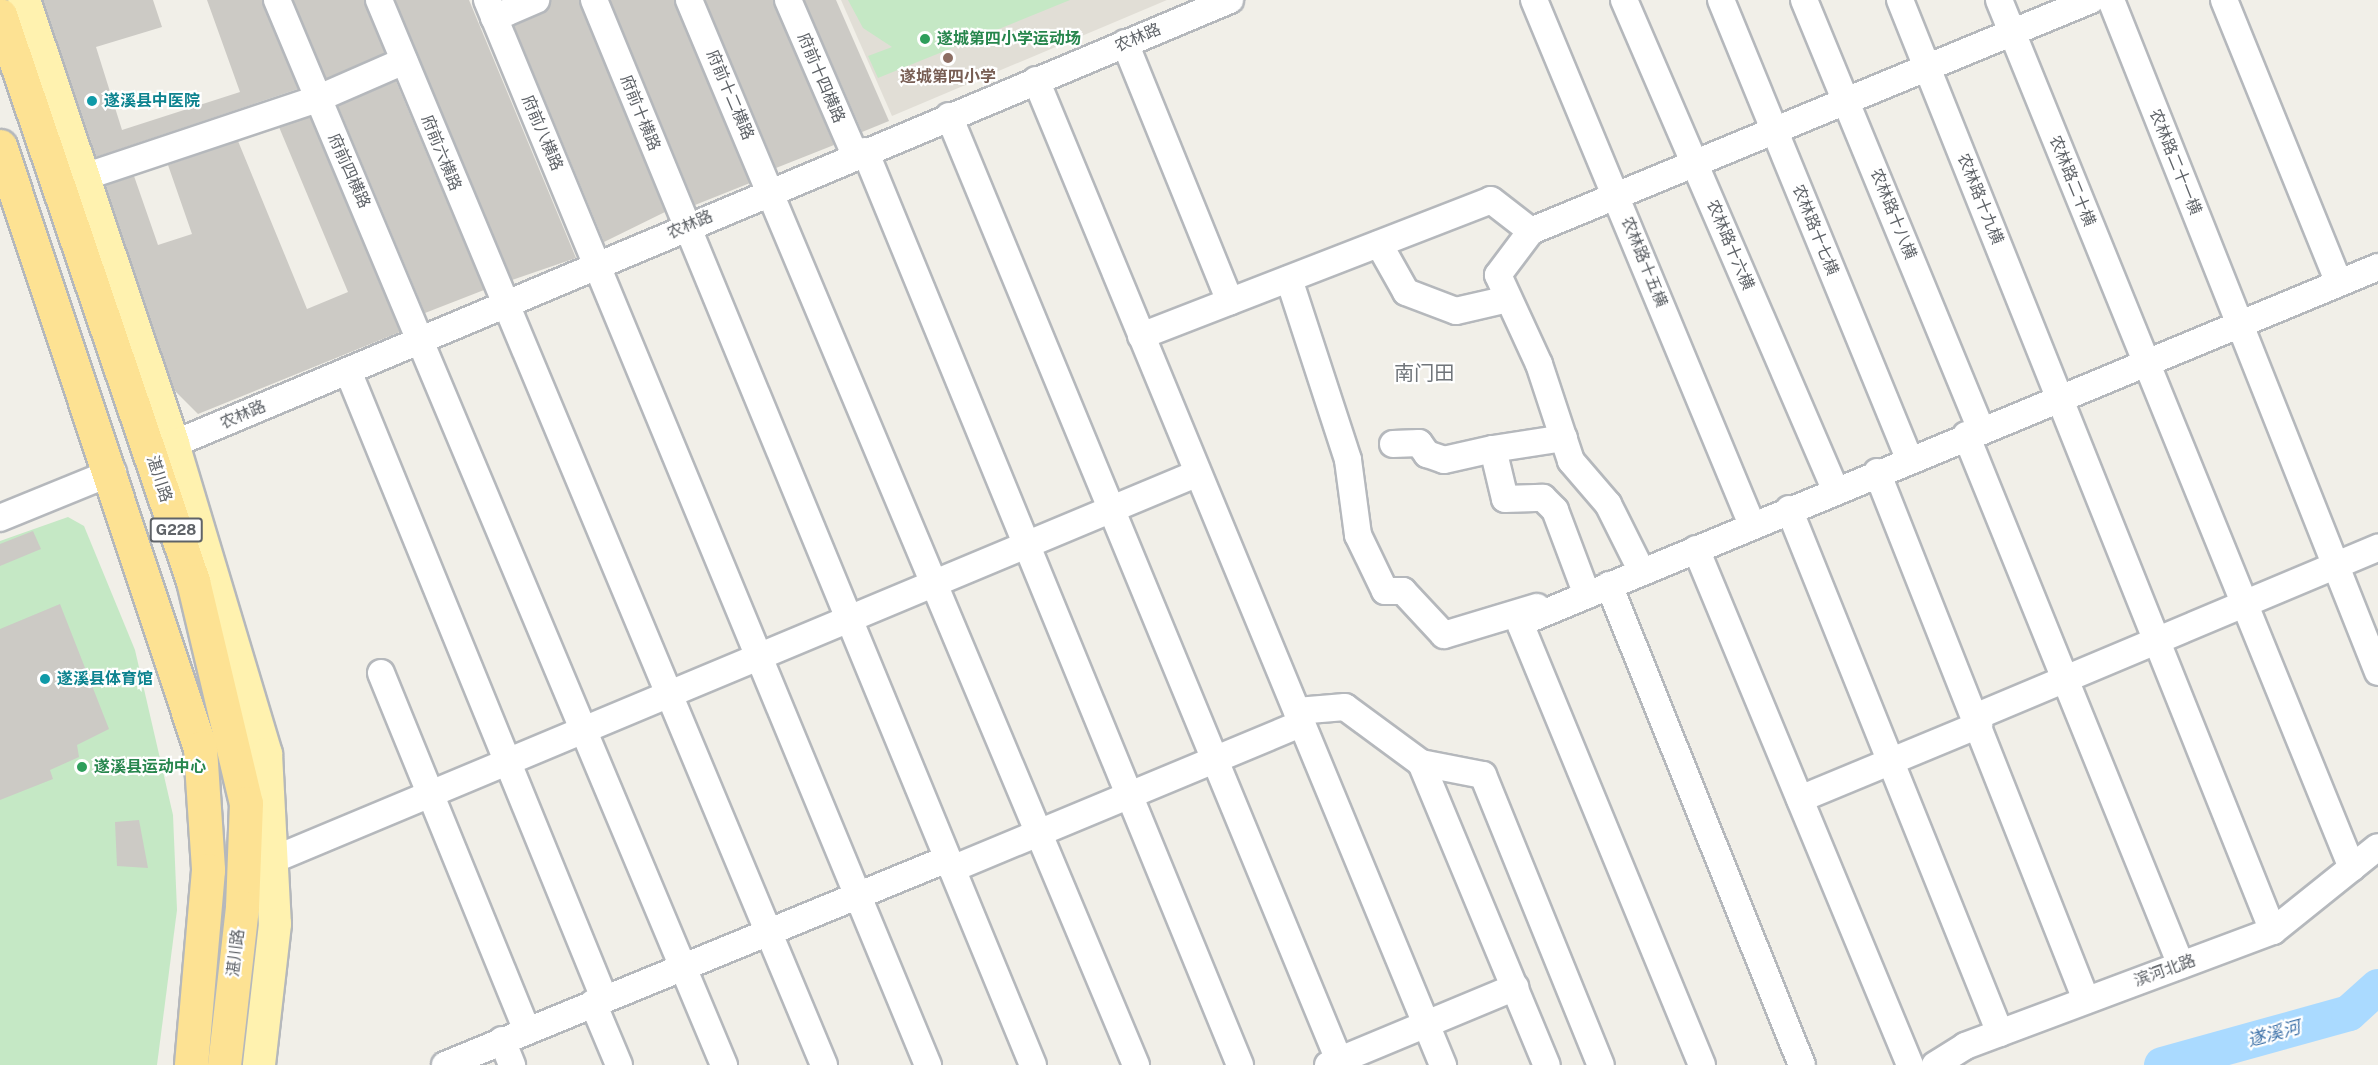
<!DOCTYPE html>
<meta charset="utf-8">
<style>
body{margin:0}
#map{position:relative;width:2378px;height:1065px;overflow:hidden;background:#f1efe8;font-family:"Public Sans","Noto Sans SC",sans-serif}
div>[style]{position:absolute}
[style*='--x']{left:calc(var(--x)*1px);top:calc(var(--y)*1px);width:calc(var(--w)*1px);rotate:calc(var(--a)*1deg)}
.education>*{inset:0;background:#e1ded6}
.green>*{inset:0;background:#c5e8c5}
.river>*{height:36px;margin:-18px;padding:0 18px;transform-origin:18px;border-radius:18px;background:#aadaff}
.building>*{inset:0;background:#cccac5}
.roads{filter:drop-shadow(2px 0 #b5b8bc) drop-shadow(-2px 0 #b5b8bc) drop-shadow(0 2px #b5b8bc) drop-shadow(0 -2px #b5b8bc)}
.minor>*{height:26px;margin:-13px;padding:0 13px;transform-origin:13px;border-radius:13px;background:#fff}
.major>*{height:32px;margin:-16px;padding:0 16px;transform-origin:16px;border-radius:16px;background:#fff2af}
.highway>*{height:33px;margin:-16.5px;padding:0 16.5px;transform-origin:16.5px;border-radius:16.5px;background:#fde293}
.dots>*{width:16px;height:16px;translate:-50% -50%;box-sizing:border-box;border:3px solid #fff;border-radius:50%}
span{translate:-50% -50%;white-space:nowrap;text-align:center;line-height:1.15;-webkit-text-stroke:4.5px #fff;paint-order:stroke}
.shield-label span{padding:2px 4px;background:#fff;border:2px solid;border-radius:4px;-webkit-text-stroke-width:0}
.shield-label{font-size:15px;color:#5f6368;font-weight:700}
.street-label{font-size:16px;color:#5f6368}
.leisure-label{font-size:16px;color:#27864d;font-weight:700}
.left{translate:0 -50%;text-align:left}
.education-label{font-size:16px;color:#785e54;font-weight:700}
.culture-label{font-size:16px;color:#0d838f;font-weight:700}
.water-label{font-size:18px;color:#4174aa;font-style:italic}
.quarter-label{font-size:20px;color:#70757a}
</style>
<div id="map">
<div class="education">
<div style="clip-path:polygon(841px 0,1167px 0,892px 116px)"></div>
</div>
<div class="green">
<div style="clip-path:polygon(848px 0,1070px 0,878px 78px,868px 56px,892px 47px,863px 28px)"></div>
<div style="clip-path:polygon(68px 517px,84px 526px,135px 650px,173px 815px,177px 910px,157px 1065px,0 1065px,0 541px)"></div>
</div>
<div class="river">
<div style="--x:2162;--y:1065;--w:194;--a:-15.5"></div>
<div style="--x:2349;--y:1013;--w:39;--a:-42"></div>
</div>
<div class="building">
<div style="clip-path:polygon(43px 0,153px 0,162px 27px,96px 47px,122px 130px,240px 92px,207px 0,262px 0,298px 89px,96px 157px)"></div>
<div style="clip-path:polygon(293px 0,364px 0,385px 53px,326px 79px)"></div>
<div style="clip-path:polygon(395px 0,469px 0,576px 258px,512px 280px)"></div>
<div style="clip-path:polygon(551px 0,579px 0,665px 212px,604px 242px,514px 26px,542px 13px)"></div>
<div style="clip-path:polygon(610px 0,674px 0,750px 183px,695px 205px)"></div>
<div style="clip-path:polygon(705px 0,773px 0,834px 145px,776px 168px)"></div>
<div style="clip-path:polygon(804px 0,836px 0,889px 121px,862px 132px)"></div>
<div style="clip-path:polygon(396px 81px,484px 290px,425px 313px,338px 106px)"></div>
<div style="clip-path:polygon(310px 117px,400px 332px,198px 414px,174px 390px,105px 186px,134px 176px,158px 245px,192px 234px,168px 165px,238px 141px,307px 309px,348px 292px,279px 127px)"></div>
<div style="clip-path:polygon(33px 531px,41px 549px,0 566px,0 544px)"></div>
<div style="clip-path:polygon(60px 604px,109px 729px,77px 745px,79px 757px,50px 770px,53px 779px,0 800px,0 629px)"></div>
<div style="clip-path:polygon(139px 820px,148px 868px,117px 866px,115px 822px)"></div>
</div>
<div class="roads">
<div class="minor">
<div style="--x:277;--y:0;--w:1155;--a:67.23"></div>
<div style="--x:379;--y:0;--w:1154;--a:67.32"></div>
<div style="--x:487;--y:0;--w:1153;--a:67.51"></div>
<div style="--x:594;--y:0;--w:1152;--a:67.6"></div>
<div style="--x:689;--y:0;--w:1155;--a:67.23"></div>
<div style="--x:788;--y:0;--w:169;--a:66.6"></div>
<div style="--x:1534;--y:0;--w:568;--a:67.45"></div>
<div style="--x:1624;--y:0;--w:533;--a:66.66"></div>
<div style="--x:1721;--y:0;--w:496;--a:67.7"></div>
<div style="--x:1804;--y:0;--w:464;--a:67.6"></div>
<div style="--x:1900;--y:0;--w:1003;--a:68.17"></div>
<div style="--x:1999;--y:0;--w:937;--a:67.87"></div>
<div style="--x:2111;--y:0;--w:723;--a:68.33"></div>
<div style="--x:2224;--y:0;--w:305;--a:67.9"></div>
<div style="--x:494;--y:18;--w:46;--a:-23.2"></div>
<div style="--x:1125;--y:43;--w:279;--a:67.9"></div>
<div style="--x:1036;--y:80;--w:1066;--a:67.55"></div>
<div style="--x:949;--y:116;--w:1027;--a:67.56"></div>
<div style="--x:865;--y:151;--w:988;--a:67.69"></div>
<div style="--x:84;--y:177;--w:246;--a:-18.5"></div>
<div style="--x:317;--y:99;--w:95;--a:-23.6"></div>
<div style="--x:1531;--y:231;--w:55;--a:126.9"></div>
<div style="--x:1498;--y:275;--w:98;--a:65.3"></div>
<div style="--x:1539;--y:364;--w:102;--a:71.7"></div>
<div style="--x:1571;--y:461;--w:57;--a:49.3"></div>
<div style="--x:1608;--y:504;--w:76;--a:63.4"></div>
<div style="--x:1379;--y:244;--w:55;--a:60.6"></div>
<div style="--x:1406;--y:292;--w:53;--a:20.8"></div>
<div style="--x:1456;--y:311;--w:53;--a:-13"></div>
<div style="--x:1289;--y:279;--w:190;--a:71.9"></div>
<div style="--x:1348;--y:460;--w:76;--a:82.4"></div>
<div style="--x:1358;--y:535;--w:62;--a:64.3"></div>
<div style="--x:1385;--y:591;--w:18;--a:0"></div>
<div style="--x:1403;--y:591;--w:60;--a:47"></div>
<div style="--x:1444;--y:635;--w:97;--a:-16.8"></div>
<div style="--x:1141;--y:336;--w:375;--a:-21.2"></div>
<div style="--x:1491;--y:200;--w:51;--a:37.8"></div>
<div style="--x:1531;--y:231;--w:606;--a:-22.42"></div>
<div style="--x:348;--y:371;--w:677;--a:67.79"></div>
<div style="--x:1966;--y:435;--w:572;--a:67.92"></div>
<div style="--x:1564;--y:438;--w:72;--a:171.2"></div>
<div style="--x:1493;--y:449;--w:51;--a:76.5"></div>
<div style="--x:1505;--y:499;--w:38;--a:-2"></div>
<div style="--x:1543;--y:498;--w:17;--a:45"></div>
<div style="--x:1555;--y:510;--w:91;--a:69.4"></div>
<div style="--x:1393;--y:444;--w:26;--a:-2"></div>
<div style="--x:1419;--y:443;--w:14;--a:54"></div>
<div style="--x:1427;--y:454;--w:18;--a:19"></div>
<div style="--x:1444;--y:460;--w:50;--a:-12.7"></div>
<div style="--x:157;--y:451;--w:1164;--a:-22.8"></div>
<div style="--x:1877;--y:472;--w:568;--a:68.4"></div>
<div style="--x:1789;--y:509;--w:565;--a:68.07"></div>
<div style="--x:0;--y:518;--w:122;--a:-22.2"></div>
<div style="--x:1696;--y:549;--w:559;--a:67.47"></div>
<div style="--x:1609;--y:585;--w:517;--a:68.1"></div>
<div style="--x:381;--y:673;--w:386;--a:67.8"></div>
<div style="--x:1297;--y:711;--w:48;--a:-4.8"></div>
<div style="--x:1345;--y:707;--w:94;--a:36.4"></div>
<div style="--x:1421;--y:763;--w:63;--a:11"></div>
<div style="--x:1483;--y:775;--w:313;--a:67.9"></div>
<div style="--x:1975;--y:717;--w:437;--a:-22.8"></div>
<div style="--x:1421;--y:763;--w:327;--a:67.4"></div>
<div style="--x:1800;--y:799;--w:194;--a:-22.5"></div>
<div style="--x:275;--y:859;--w:1000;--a:-22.69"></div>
<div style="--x:952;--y:869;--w:379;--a:-22.6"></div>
<div style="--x:593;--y:1003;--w:67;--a:67.2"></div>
<div style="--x:502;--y:1040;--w:27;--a:68"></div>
<div style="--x:445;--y:1065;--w:543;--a:-22.31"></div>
<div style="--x:1328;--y:1065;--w:203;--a:-22.6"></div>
<div style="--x:1702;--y:1065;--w:478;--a:-112.4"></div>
<div style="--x:1520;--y:623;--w:929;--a:-22.53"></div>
<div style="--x:1935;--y:1065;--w:36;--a:-32"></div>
<div style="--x:1965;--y:1046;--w:329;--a:-20.5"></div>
<div style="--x:2273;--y:931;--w:134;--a:-38.7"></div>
</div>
<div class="major">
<div style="--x:24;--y:0;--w:468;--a:71.4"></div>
<div style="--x:173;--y:444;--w:324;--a:73.3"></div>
<div style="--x:266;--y:754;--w:170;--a:87"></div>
<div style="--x:275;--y:924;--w:142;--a:96.5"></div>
</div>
<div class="highway">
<div style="--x:0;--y:15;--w:598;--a:71.17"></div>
<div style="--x:193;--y:581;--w:228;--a:76.6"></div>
<div style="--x:246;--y:803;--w:104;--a:92.2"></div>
<div style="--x:242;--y:907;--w:159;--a:96.5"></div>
<div style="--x:0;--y:146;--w:634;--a:71.62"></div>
<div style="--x:200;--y:748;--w:122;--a:86.2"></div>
<div style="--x:208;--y:870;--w:196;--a:95"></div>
</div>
</div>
<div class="dots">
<div style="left:925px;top:39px;background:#2e9e5b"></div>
<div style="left:948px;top:58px;background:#8d6e63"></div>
<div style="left:92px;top:101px;background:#0f9aa8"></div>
<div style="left:45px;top:679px;background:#0f9aa8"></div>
<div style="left:82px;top:767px;background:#2e9e5b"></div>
</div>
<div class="shield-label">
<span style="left:176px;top:530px">G228</span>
</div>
<div class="street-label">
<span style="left:1138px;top:38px;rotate:-23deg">农林路</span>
<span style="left:821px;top:78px;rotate:67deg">府前十四横路</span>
<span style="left:730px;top:95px;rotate:67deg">府前十二横路</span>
<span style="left:640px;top:113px;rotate:68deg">府前十横路</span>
<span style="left:542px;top:133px;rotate:67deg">府前八横路</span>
<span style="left:441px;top:153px;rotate:68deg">府前六横路</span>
<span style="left:2175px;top:162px;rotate:68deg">农林路二十一横</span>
<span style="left:349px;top:171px;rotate:66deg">府前四横路</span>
<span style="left:2072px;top:181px;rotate:68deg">农林路二十横</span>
<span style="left:1980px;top:199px;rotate:68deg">农林路十九横</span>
<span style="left:1893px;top:214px;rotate:68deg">农林路十八横</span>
<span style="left:690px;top:225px;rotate:-23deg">农林路</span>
<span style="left:1815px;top:230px;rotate:68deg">农林路十七横</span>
<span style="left:1730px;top:245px;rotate:67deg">农林路十六横</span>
<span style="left:1644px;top:262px;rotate:68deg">农林路十五横</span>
<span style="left:243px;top:415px;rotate:-23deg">农林路</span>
<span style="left:159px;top:479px;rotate:72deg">湛川路</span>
<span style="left:236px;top:953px;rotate:-83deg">湛川路</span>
<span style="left:2165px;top:971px;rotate:-20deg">滨河北路</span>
</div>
<div class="leisure-label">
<span class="left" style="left:937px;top:39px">遂城第四小学运动场</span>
<span class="left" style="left:94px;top:767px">遂溪县运动中心</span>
</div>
<div class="education-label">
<span style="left:948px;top:77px">遂城第四小学</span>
</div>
<div class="culture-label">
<span class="left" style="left:104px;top:101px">遂溪县中医院</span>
<span class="left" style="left:57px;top:679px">遂溪县体育馆</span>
</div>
<div class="water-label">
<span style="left:2274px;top:1034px;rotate:-15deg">遂溪河</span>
</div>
<div class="quarter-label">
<span style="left:1424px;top:373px">南门田</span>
</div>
</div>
